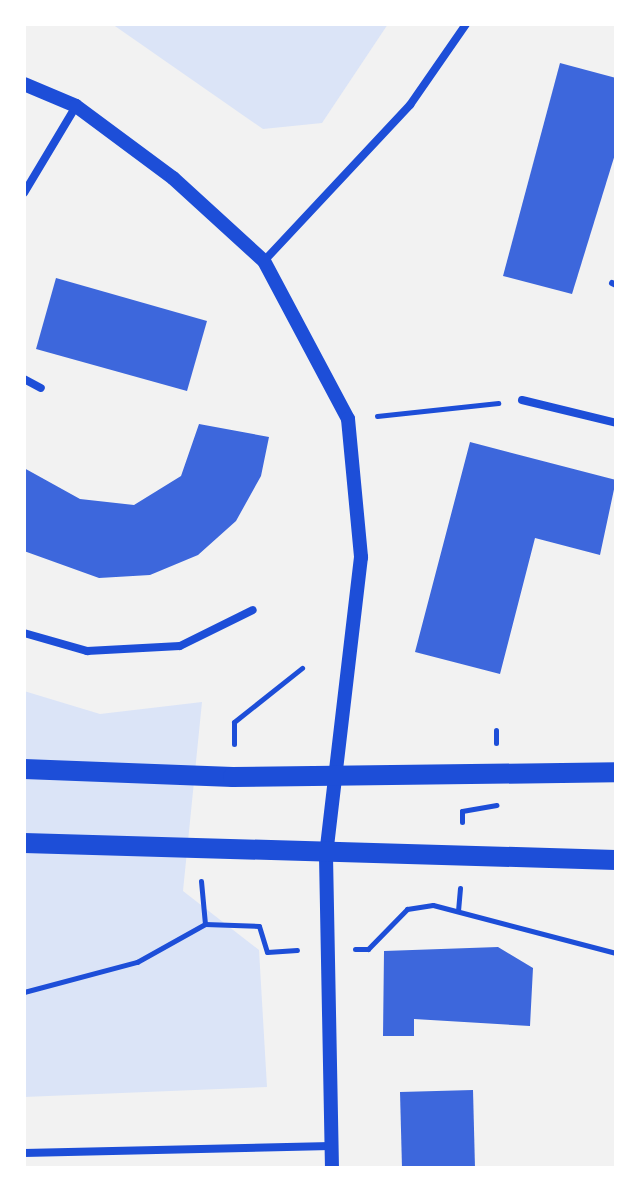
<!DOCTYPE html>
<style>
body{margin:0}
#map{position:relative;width:640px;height:1192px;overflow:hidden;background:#f2f2f2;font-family:Karla,sans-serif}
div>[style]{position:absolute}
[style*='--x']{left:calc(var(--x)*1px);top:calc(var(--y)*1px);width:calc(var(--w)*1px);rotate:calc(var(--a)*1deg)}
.green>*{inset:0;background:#dbe4f7}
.building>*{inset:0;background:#3d67dc}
.path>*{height:5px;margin:-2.5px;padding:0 2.5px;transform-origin:2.5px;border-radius:2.5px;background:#1d4ed8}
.service>*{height:6px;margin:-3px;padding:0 3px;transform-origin:3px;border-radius:3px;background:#1d4ed8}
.minor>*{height:8px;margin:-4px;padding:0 4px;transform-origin:4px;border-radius:4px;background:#1d4ed8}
.tertiary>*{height:14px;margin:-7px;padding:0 7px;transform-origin:7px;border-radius:7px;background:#1d4ed8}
.primary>*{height:20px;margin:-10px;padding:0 10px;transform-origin:10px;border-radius:10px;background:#1d4ed8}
span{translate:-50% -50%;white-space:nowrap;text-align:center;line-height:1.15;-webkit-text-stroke:8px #fff;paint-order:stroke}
.frame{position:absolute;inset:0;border:26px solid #fff;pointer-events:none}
</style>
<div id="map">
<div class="green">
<div style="clip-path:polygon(112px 24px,388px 24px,322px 123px,263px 129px)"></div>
<div style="clip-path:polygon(24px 691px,100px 714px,202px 702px,183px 891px,259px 950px,267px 1087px,24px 1097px)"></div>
</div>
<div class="building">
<div style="clip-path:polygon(560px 63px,616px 78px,616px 151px,572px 294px,503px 276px)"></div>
<div style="clip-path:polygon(56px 278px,207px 321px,187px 391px,36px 349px)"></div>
<div style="clip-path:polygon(199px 424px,269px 437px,261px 476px,236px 521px,198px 555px,150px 575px,99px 578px,24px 551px,24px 468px,80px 499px,134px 505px,181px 476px)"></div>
<div style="clip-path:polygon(470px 442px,616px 480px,600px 555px,535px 538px,500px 674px,415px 652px)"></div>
<div style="clip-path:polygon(498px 947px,533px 968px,530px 1026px,414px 1019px,414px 1036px,383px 1036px,384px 951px)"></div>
<div style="clip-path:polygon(473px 1090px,475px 1168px,402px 1168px,400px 1092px)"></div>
</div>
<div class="path">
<div style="--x:377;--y:416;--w:122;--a:-6.1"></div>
<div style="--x:496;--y:743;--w:13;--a:-90"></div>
<div style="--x:234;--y:744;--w:22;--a:-90"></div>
<div style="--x:234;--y:722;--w:87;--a:-38.5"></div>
<div style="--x:462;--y:822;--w:11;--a:-90"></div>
<div style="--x:462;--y:811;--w:35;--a:-10"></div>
<div style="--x:201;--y:881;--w:43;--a:84.7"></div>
<div style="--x:458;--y:911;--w:23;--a:-85"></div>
<div style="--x:355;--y:949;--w:13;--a:0"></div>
<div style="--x:368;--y:949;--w:56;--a:-45.7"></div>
<div style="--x:407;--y:909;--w:26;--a:-9"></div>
<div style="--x:433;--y:905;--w:189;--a:14.7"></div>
<div style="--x:24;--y:992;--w:117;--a:-14.9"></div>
<div style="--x:137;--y:962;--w:78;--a:-29.2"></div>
<div style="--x:205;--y:924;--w:54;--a:2.1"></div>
<div style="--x:259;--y:926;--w:27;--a:73"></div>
<div style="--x:267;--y:952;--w:30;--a:-4"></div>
</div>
<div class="service">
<div style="--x:612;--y:283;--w:4;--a:27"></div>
</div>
<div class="minor">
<div style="--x:24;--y:193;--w:101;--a:-59.1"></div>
<div style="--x:264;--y:261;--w:214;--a:-46.9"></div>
<div style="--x:410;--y:105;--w:98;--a:-55.3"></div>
<div style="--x:24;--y:379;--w:19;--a:28"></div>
<div style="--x:522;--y:400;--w:97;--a:13.7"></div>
<div style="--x:24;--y:633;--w:66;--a:15.9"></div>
<div style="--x:87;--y:651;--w:93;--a:-3.1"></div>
<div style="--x:180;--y:646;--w:81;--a:-26.3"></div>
<div style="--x:24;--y:1153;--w:307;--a:-1.3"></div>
</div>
<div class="tertiary">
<div style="--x:24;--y:84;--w:56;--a:22.9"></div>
<div style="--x:76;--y:106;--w:121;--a:36.6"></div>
<div style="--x:173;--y:178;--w:123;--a:42.4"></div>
<div style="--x:264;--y:261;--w:179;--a:62"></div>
<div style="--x:348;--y:419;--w:139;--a:84.6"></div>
<div style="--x:361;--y:557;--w:301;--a:96.7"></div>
<div style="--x:326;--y:856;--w:312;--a:88.9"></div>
</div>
<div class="primary">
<div style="--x:24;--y:769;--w:209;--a:2.2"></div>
<div style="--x:233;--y:777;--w:383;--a:-0.7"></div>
<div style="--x:24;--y:843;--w:592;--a:1.64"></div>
</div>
<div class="frame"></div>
</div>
